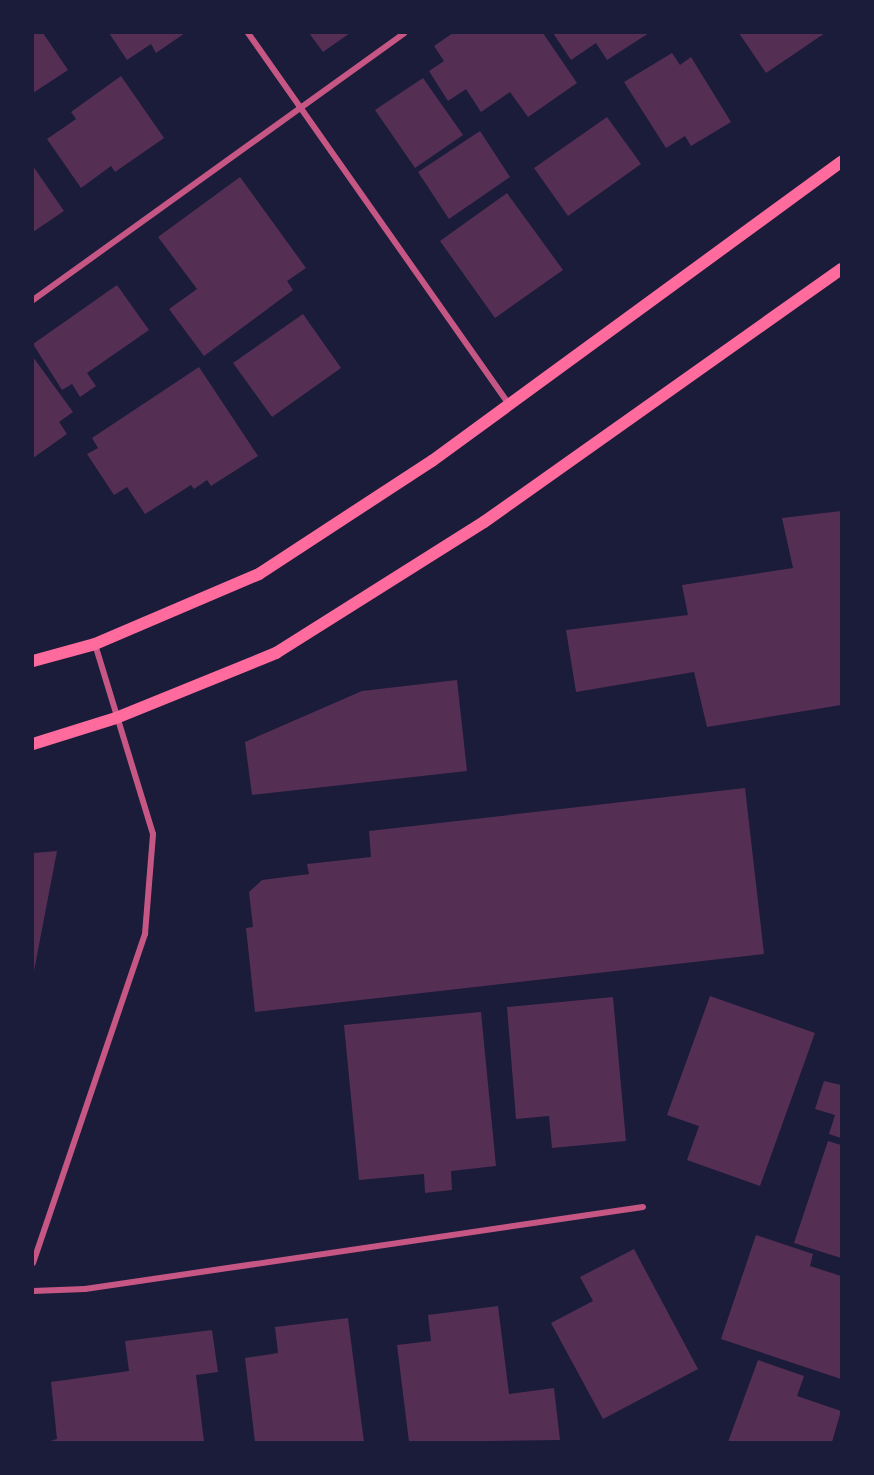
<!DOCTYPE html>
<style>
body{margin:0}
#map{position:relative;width:874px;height:1475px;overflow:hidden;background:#1b1b3a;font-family:Bitter,serif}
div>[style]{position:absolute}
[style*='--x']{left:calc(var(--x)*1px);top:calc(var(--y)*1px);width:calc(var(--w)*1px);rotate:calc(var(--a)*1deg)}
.building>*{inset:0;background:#542f53}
.minor>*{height:6px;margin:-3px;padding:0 3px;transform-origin:3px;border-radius:3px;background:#c65784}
.secondary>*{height:12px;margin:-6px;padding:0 6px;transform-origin:6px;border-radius:6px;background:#ff6b9d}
span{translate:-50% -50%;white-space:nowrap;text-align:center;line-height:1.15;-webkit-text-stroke:4.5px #1b1b3a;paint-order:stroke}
.frame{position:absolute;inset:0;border:34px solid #1b1b3a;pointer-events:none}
</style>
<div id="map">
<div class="building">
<div style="clip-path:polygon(33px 33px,43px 33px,68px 70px,33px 93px)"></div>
<div style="clip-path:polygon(109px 33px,185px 33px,156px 53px,151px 44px,127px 60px)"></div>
<div style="clip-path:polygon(309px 33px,350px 33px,323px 52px)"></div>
<div style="clip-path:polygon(453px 33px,543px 33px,577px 83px,528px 117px,510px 92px,481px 112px,466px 89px,448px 101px,429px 71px,444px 61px,434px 46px)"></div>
<div style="clip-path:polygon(553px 33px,649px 33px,607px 60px,596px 43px,571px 60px)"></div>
<div style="clip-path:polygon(739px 33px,825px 33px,766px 73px)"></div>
<div style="clip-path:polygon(672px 53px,680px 65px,691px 57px,731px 122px,691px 146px,685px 136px,666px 148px,624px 82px)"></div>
<div style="clip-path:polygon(121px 76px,164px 138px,115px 172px,111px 166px,81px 188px,47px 139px,76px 119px,71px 112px)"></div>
<div style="clip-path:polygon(423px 78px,463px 135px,415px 168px,375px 110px)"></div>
<div style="clip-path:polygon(607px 117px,641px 164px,568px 216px,534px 168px)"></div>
<div style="clip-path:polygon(480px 131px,510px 177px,449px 219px,418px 172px)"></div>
<div style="clip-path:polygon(33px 166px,64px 211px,33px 232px)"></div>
<div style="clip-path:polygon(240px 177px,306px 268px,287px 281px,293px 290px,204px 356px,169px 309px,197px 289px,158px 237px)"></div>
<div style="clip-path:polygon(507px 193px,563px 270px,495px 318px,440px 241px)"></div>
<div style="clip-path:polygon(117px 285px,149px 330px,87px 373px,96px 386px,80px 397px,72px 384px,62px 390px,33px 344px)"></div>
<div style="clip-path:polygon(303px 314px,341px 368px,272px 417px,233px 363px)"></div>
<div style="clip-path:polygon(33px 357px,73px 412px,59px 422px,67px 434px,33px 458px)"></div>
<div style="clip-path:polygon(199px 367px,258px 456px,211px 486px,207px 480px,194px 489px,191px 485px,145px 514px,127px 487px,114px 495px,87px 454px,98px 448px,92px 438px)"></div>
<div style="clip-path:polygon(841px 511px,841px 705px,707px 727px,694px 672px,576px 692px,566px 630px,688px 615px,682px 585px,793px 568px,782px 518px)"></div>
<div style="clip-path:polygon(457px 680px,467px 771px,252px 795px,245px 742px,362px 691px)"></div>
<div style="clip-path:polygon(745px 788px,764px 954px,255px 1012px,246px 928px,253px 927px,249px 892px,262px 880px,309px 874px,307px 864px,371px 857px,369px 831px)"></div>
<div style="clip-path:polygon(57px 851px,34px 971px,33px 971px,33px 853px)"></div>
<div style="clip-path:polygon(710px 996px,815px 1033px,760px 1186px,687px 1160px,699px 1126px,667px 1115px)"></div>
<div style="clip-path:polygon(613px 997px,626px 1141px,552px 1148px,549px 1116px,516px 1119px,507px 1007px)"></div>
<div style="clip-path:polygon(481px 1012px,496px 1166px,451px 1171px,452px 1190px,425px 1193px,424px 1174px,359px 1180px,344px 1025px)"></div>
<div style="clip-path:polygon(824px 1081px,841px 1085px,841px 1138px,829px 1134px,835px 1115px,815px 1109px)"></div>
<div style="clip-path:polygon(828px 1141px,841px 1145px,841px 1258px,794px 1243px)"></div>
<div style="clip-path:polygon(756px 1235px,813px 1254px,810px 1266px,841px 1276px,841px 1379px,721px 1339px)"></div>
<div style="clip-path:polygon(634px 1249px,698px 1369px,603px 1419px,551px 1323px,593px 1301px,580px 1277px)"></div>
<div style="clip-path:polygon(498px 1306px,509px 1394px,554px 1388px,560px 1440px,409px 1442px,397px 1345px,431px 1341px,428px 1315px)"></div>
<div style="clip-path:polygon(348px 1318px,364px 1442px,255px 1442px,245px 1358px,278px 1353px,275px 1327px)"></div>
<div style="clip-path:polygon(212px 1330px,218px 1372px,196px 1375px,204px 1442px,47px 1442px,57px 1439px,51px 1382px,129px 1371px,125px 1341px)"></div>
<div style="clip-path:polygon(758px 1360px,804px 1376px,797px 1396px,841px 1411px,832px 1442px,728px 1442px)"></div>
</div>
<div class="minor">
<div style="--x:248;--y:33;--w:454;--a:54.9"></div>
<div style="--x:33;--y:300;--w:457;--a:-35.7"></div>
<div style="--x:33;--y:1263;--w:348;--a:-71.2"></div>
<div style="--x:145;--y:934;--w:100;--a:-85.4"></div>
<div style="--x:153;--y:834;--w:199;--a:-107"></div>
<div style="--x:33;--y:1291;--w:52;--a:-2.2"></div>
<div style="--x:85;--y:1289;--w:564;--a:-8.36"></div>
</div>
<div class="secondary">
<div style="--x:33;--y:661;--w:64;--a:-15.3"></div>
<div style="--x:95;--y:644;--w:178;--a:-23.1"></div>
<div style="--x:259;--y:574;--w:207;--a:-33.2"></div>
<div style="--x:432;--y:461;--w:507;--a:-36.17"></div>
<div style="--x:33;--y:744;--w:87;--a:-17.4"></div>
<div style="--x:116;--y:718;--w:173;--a:-22.1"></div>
<div style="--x:276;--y:653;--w:246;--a:-32.2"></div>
<div style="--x:484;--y:522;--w:438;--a:-35.3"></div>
</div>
<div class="frame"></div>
</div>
